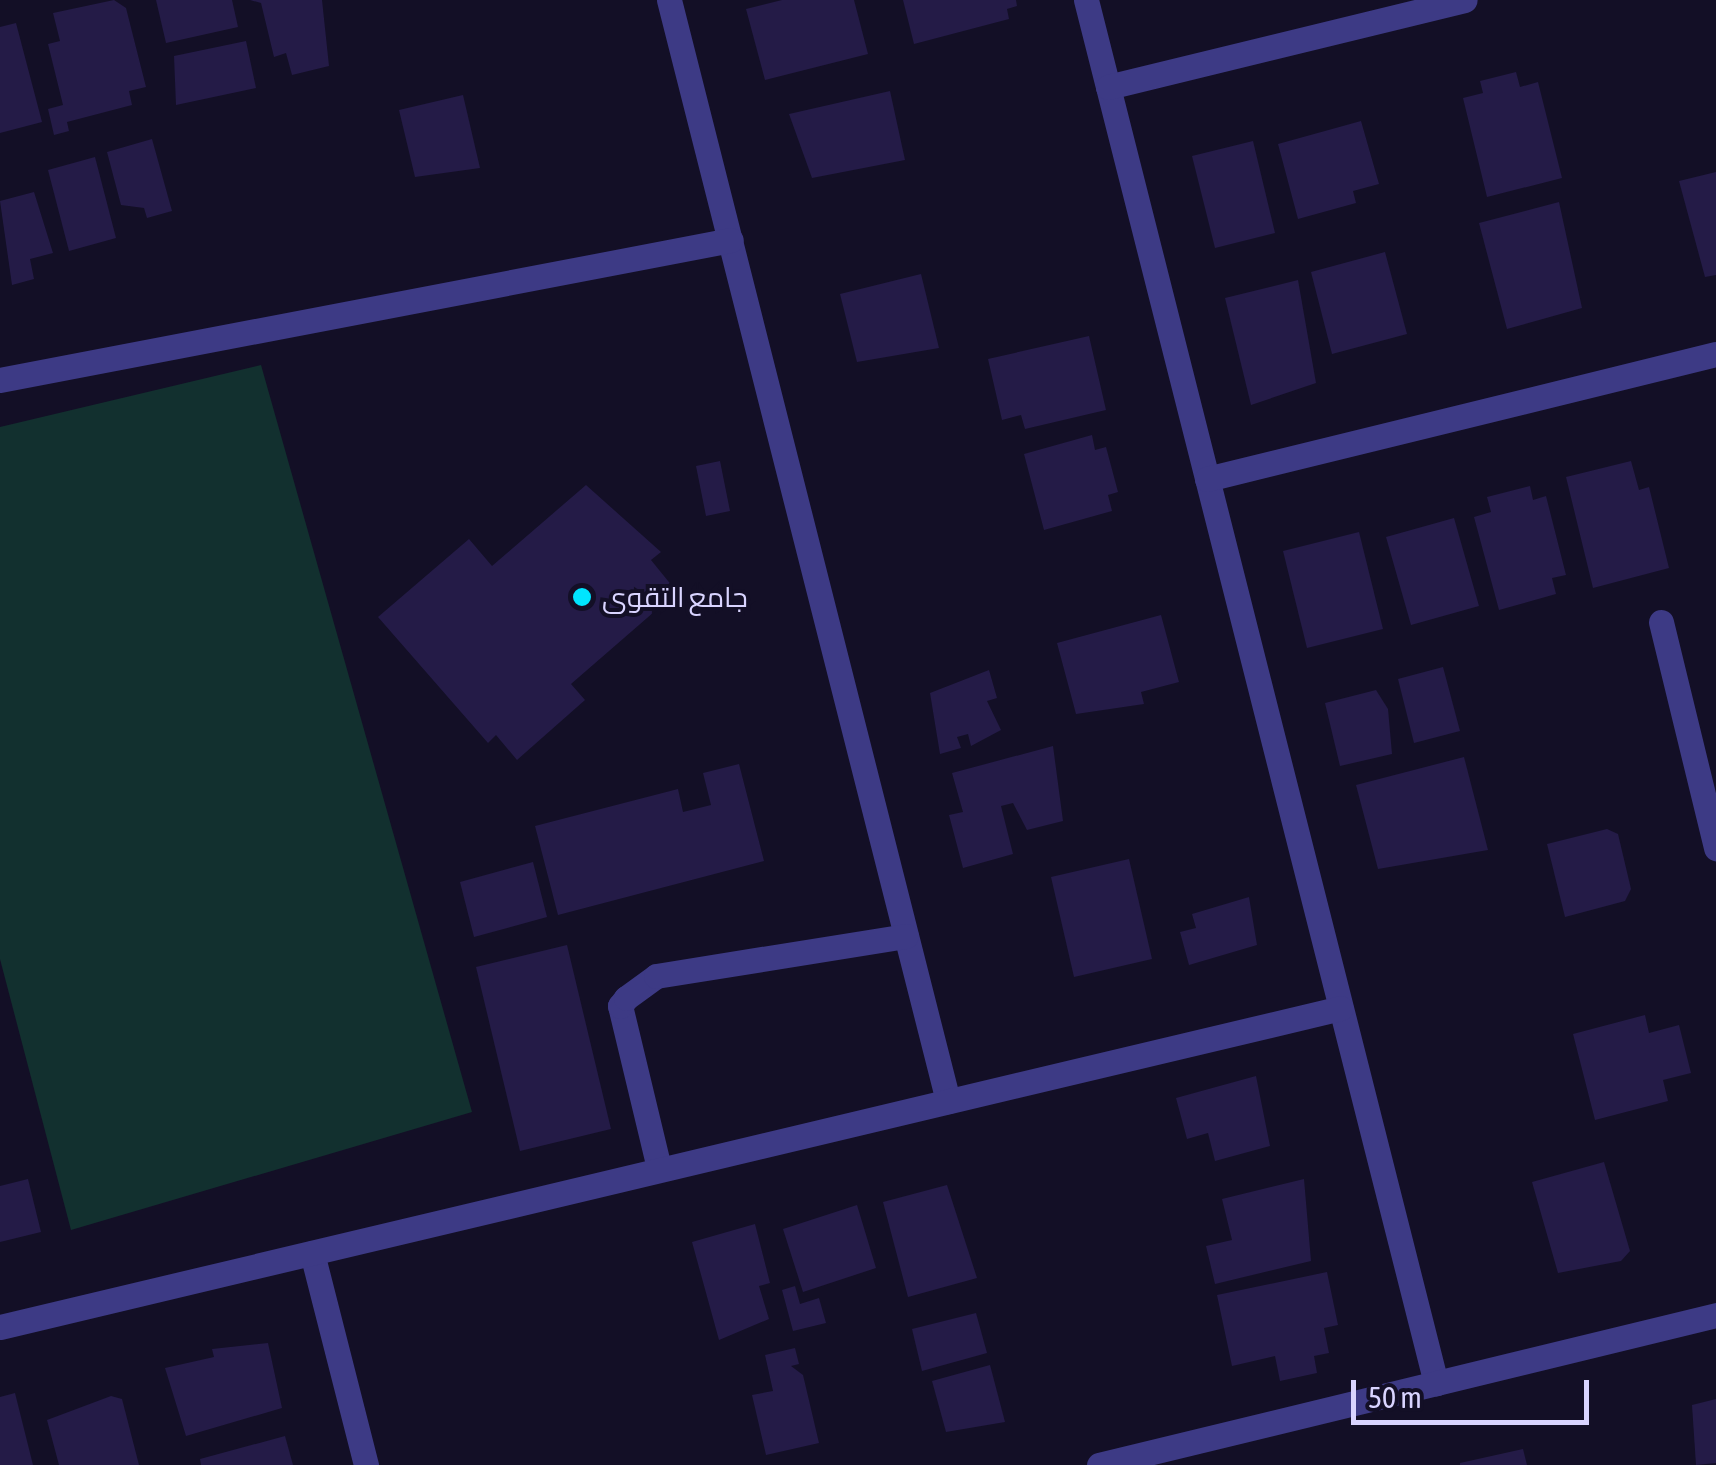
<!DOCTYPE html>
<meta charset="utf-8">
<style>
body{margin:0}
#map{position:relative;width:1716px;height:1465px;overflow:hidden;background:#130f26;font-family:"Asap Condensed",Cairo,sans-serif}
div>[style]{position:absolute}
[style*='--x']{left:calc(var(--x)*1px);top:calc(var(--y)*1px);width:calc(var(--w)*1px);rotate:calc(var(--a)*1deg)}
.green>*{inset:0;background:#12302f}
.building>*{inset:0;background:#241b47}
.street>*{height:25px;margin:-12.5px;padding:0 12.5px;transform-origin:12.5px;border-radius:12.5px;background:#3d3a85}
.dots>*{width:28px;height:28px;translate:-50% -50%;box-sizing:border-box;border:5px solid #130f26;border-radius:50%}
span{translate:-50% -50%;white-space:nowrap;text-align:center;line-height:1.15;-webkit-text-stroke:8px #130f26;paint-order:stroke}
.poi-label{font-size:28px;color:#d9d4ff}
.left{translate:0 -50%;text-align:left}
.scale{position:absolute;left:1351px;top:1380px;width:238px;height:45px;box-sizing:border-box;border:5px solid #d9d4ff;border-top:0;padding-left:12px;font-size:30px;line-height:35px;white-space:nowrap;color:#d9d4ff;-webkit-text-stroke:8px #130f26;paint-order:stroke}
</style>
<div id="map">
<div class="green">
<div style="clip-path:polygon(261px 365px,472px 1112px,71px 1230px,0 959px,0 427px)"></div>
</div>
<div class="building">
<div style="clip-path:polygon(114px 0,126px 8px,146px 87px,129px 91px,132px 105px,67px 122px,69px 131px,54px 135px,48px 109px,63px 105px,48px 44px,60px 41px,53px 13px)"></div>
<div style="clip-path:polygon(156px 0,232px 0,238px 27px,166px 43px)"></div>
<div style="clip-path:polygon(250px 0,322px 0,329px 66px,292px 75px,286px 53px,274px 57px,261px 3px)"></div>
<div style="clip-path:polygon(782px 0,854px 0,868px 54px,765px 80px,746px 9px)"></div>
<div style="clip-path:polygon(903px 0,1016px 0,1017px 6px,1007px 9px,1009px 19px,914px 44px)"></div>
<div style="clip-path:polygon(16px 23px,42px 122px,0 133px,0 27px)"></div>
<div style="clip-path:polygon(246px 41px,256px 88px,176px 105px,174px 56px)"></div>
<div style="clip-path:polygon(1516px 72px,1520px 87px,1538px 82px,1562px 178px,1487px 197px,1463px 98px,1483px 93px,1480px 81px)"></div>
<div style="clip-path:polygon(890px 91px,905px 160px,812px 178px,789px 114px)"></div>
<div style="clip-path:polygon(463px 95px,480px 168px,415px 177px,399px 110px)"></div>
<div style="clip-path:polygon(1361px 121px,1379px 184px,1353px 191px,1356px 203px,1298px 219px,1278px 144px)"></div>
<div style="clip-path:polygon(152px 139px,172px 211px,147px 218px,144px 208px,121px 205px,107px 152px)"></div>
<div style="clip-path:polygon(1253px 141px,1275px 233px,1215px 248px,1192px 156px)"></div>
<div style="clip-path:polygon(95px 157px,116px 238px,69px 251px,48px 170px)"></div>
<div style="clip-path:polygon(1716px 172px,1716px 275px,1705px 277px,1679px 181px)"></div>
<div style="clip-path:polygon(34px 192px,53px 253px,30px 259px,34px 279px,12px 285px,0 201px)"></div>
<div style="clip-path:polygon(1559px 202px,1582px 308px,1507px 329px,1479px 223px)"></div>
<div style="clip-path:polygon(1385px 252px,1407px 334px,1332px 354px,1311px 272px)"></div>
<div style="clip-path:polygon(921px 274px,939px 348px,857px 362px,840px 294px)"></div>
<div style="clip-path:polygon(1298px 280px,1316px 383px,1251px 405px,1225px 298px)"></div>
<div style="clip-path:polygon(1089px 336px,1106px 410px,1025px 429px,1021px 415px,1002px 420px,988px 359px)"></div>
<div style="clip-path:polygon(1092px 435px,1095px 450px,1106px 447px,1118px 492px,1108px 495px,1112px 511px,1044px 530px,1024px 454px)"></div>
<div style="clip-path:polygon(720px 461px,730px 511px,706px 516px,696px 466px)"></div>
<div style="clip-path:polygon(1631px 461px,1639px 490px,1649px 487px,1669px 568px,1593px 588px,1566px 477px)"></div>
<div style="clip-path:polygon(586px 485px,661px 552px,651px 560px,677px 592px,571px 684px,585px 700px,517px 760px,496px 735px,488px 743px,378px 617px,469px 539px,492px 566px)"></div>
<div style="clip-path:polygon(1530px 486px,1533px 500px,1546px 496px,1566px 575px,1552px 578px,1556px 594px,1499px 610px,1474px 517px,1491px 512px,1487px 497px)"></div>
<div style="clip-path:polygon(1454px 518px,1479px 606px,1411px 625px,1386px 537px)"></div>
<div style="clip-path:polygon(1359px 532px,1383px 629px,1307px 648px,1283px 551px)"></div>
<div style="clip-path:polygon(1161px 615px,1179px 682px,1141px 692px,1144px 704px,1076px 714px,1057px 643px)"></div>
<div style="clip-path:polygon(1443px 667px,1460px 731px,1414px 743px,1398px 679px)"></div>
<div style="clip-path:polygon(989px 670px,997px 698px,987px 701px,1001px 730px,971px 746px,968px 734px,957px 737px,961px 748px,940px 754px,930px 693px)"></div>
<div style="clip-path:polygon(1376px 690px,1388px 709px,1392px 754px,1340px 766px,1325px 703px)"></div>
<div style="clip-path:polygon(1053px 746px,1063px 821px,1027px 830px,1013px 803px,1001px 806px,1013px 854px,963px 868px,949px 815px,963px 812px,952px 773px)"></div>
<div style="clip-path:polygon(1464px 757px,1488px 850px,1378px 869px,1356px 785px)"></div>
<div style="clip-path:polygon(739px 764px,764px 861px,558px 915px,535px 826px,678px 789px,683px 812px,711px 805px,703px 773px)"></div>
<div style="clip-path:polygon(1607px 829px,1618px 834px,1631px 889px,1625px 901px,1565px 917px,1547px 844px)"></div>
<div style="clip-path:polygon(1129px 859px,1152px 959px,1074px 977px,1051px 877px)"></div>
<div style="clip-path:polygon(533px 862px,547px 917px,474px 937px,460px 882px)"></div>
<div style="clip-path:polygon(1249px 897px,1257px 945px,1189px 965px,1180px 932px,1196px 928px,1192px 914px)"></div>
<div style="clip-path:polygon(567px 945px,611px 1129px,520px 1151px,476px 967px)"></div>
<div style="clip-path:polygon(1645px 1015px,1649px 1033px,1679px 1025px,1691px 1073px,1663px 1080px,1668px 1101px,1595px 1120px,1573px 1034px)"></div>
<div style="clip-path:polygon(1256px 1076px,1270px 1146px,1215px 1161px,1208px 1133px,1187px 1139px,1176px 1098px)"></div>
<div style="clip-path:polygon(1604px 1162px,1630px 1251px,1621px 1261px,1558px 1273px,1532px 1182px)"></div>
<div style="clip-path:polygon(28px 1179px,41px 1232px,0 1242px,0 1186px)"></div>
<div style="clip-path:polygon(1304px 1179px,1311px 1261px,1215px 1284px,1206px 1246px,1232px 1240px,1222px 1199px)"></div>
<div style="clip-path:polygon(947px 1185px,977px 1278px,908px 1297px,883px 1202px)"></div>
<div style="clip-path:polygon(857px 1205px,876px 1268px,803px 1292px,783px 1229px)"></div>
<div style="clip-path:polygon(755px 1224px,770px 1283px,759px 1286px,769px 1319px,719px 1340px,692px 1242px)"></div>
<div style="clip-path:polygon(1327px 1272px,1338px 1325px,1324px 1328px,1329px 1353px,1314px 1356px,1317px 1373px,1280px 1381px,1275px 1356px,1232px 1366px,1217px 1295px)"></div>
<div style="clip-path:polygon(795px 1286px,800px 1304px,819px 1298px,826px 1323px,793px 1331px,782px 1290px)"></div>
<div style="clip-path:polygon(976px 1313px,987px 1353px,922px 1371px,912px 1329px)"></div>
<div style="clip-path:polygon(268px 1343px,282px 1408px,186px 1436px,165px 1368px,214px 1357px,212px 1349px)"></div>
<div style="clip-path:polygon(795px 1348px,799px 1364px,791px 1366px,803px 1375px,819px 1443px,766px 1455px,752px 1395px,773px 1391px,765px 1355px)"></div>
<div style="clip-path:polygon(990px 1365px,1005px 1422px,946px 1432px,932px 1381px)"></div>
<div style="clip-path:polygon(15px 1393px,33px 1465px,0 1465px,0 1397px)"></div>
<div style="clip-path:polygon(111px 1396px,122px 1399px,139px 1465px,59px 1465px,47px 1420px)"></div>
<div style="clip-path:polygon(1716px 1399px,1716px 1463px,1696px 1465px,1692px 1405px)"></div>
<div style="clip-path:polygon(285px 1436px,293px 1465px,201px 1465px,200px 1459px)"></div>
<div style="clip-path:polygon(1523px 1449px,1527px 1465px,1460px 1465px,1460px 1463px)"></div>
</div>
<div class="street">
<div style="--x:669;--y:0;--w:1136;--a:75.78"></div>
<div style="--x:1086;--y:0;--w:1427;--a:75.8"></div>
<div style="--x:1108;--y:87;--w:367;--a:-13.7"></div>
<div style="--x:0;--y:380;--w:744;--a:-10.84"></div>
<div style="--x:1207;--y:479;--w:524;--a:-13.8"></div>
<div style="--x:1661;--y:622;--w:233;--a:76.3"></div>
<div style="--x:659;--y:1168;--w:167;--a:-103.5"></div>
<div style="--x:620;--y:1006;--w:10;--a:-53"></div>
<div style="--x:626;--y:998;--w:37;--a:-36"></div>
<div style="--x:656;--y:976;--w:253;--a:-9.1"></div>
<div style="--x:312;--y:1253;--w:219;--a:75.7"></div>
<div style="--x:0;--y:1327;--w:1378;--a:-13.38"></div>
<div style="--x:1099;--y:1465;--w:635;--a:-13.66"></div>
</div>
<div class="dots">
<div style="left:582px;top:597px;background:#00e5ff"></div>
</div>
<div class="poi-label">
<span class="left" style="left:602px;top:597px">جامع التقوى</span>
</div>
<div class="scale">50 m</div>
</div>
